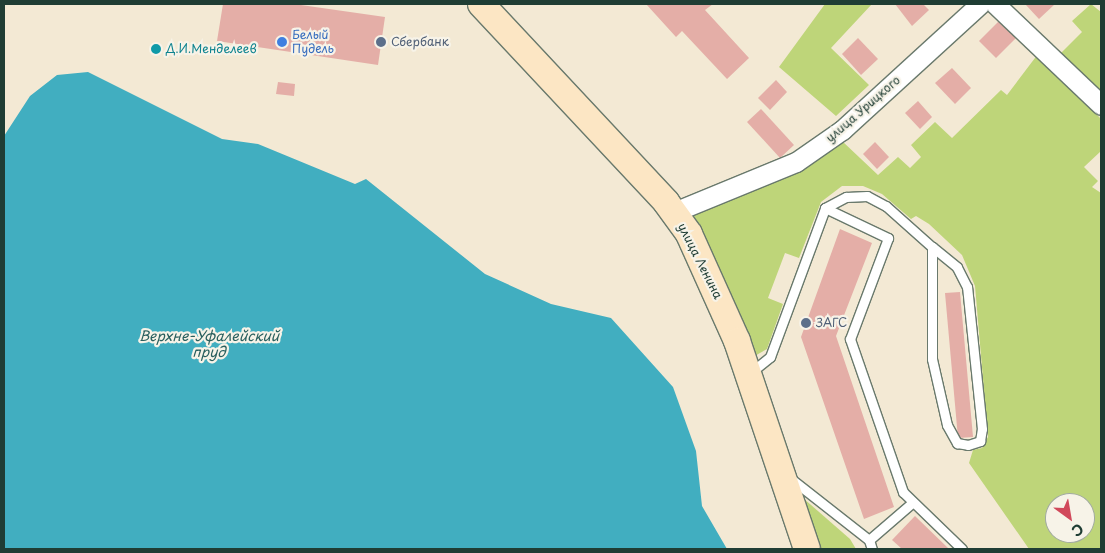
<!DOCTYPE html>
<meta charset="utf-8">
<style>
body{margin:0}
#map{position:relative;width:1105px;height:553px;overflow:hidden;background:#f3e9d4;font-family:"Playpen Sans",sans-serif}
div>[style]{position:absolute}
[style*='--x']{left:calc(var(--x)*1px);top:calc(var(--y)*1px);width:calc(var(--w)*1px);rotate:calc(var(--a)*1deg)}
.green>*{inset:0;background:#bed579}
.water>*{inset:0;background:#41aec0}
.building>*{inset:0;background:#e4aea7}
.roads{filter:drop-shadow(1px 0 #69796c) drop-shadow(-1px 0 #69796c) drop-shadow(0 1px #69796c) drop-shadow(0 -1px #69796c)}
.service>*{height:9px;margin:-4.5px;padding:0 4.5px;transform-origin:4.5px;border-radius:4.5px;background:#fff}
.minor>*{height:19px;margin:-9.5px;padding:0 9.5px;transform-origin:9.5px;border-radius:9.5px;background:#fff}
.secondary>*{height:26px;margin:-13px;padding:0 13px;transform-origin:13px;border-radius:13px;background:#fce6c4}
.dots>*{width:14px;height:14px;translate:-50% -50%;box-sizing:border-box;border:2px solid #f7f3e8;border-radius:50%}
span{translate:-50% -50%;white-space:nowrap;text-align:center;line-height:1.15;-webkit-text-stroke:4.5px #f7f3e8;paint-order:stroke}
.shop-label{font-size:12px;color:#366cbe}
.left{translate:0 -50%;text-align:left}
.service-label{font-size:12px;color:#4e5e75}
.culture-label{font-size:12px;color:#0d838f}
.street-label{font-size:12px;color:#1f3d34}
.water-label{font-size:14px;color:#295f5e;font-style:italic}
.frame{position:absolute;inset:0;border:5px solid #1f3d34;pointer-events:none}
.north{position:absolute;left:1045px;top:493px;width:50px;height:50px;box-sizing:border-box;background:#f7f3e8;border:1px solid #a1aaa0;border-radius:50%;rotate:148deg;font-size:14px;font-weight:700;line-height:20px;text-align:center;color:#1f3d34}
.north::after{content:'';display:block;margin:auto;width:18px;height:22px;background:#d1495b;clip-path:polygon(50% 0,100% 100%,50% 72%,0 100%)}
</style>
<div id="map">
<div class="green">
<div style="clip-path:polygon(825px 4px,872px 4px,831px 48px,869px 85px,836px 116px,779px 67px)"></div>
<div style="clip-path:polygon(1091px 4px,1101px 12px,1101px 91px,1060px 54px,1082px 32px,1072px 21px)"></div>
<div style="clip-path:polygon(evenodd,1038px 54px,1101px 119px,1101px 151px,1084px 167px,1098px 181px,1092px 187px,1101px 193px,1101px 549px,1029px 549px,969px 463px,973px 450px,982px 448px,988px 437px,975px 286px,962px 255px,929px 224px,916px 216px,911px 219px,882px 194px,863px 186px,842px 186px,821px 202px,799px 258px,785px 253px,768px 298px,783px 304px,767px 349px,751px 358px,687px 215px,842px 141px,878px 175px,898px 157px,910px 168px,921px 157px,911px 145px,935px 122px,952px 138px,1001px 90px,1007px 95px,1038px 54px,1055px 503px,1085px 503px,1085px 533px,1055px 533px,1055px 503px)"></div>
<div style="clip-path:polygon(795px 491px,850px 539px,856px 549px,819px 549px)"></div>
</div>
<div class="water">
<div style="clip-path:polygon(88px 72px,222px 139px,258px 144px,355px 184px,366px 179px,485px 274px,551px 304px,611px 318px,673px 387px,696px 451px,702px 506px,727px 549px,4px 549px,4px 136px,30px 96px,57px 75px)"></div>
</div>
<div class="building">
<div style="clip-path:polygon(223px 4px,294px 4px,385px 17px,378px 65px,217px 41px)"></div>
<div style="clip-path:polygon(646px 4px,713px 4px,705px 10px,749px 58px,727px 79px,682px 31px,676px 37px)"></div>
<div style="clip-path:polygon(895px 4px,923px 4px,929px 10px,912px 26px)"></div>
<div style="clip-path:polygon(1025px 4px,1055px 4px,1039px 19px)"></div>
<div style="clip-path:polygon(1000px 20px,1017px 37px,996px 58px,979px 41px)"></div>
<div style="clip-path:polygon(858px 38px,878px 59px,861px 75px,842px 54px)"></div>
<div style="clip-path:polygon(952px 68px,971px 88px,955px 104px,935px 83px)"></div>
<div style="clip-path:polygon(776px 80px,787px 92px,770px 110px,758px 98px)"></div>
<div style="clip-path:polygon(278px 82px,295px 84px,294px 96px,276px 94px)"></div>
<div style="clip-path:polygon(918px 101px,932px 117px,920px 129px,905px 113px)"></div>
<div style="clip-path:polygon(761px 109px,794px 145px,780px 158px,747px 122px)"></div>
<div style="clip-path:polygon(875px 142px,889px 157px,877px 169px,863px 154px)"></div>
<div style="clip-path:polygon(840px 229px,872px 243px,836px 336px,894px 507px,864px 519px,801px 337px)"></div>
<div style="clip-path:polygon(960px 292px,973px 437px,958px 438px,945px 293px)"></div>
<div style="clip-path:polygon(915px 516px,949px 549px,902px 549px,892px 540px)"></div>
</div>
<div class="roads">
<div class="service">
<div style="--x:825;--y:208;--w:24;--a:-28"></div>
<div style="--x:846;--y:197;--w:21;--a:-3"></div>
<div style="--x:867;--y:196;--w:21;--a:28"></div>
<div style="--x:886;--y:206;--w:62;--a:41.7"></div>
<div style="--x:932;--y:247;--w:112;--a:90"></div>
<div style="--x:932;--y:359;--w:68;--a:77.2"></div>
<div style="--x:947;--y:425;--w:21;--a:61"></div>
<div style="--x:957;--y:443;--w:11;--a:10"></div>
<div style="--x:968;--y:445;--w:13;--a:-18"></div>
<div style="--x:980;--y:441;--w:12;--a:-81"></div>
<div style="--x:982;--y:429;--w:143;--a:-96"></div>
<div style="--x:967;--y:287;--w:22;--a:-117"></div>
<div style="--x:957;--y:267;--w:32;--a:-141"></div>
<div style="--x:750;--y:373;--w:26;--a:-39"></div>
<div style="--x:770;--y:357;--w:159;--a:-69.7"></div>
<div style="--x:825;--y:208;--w:70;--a:25.5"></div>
<div style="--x:888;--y:238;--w:108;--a:110.6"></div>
<div style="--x:850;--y:339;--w:162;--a:70.9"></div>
<div style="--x:903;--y:492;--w:82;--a:44"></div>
<div style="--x:790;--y:478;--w:100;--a:38.1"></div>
<div style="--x:869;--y:540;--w:9;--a:72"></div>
<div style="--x:869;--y:540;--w:58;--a:-40.8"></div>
</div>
<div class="minor">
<div style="--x:995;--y:4;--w:146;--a:43.6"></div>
<div style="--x:674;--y:212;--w:132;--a:-22.3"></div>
<div style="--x:796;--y:162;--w:56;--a:-34.8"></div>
<div style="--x:842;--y:130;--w:187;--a:-42.4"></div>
</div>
<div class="secondary">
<div style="--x:481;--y:4;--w:271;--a:46.9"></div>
<div style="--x:666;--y:202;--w:39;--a:54"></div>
<div style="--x:689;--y:234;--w:117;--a:65.8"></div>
<div style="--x:737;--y:341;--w:219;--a:71.4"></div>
</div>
</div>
<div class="dots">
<div style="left:282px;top:42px;background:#3f7fe0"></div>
<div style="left:381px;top:42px;background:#5c6f8a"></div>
<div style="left:156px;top:49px;background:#0f9aa8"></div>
<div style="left:806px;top:323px;background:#5c6f8a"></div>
</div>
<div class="shop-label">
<span class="left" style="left:292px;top:42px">Белый<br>Пудель</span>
</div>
<div class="service-label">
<span class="left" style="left:391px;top:42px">Сбербанк</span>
<span class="left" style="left:816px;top:323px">ЗАГС</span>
</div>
<div class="culture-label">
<span class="left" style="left:166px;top:49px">Д.И.Менделеев</span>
</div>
<div class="street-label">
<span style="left:863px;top:109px;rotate:-41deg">улица Урицкого</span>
<span style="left:700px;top:261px;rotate:63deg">улица Ленина</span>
</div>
<div class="water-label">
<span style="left:209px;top:344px">Верхне-Уфалейский<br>пруд</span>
</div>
<div class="frame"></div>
<div class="north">С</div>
</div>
